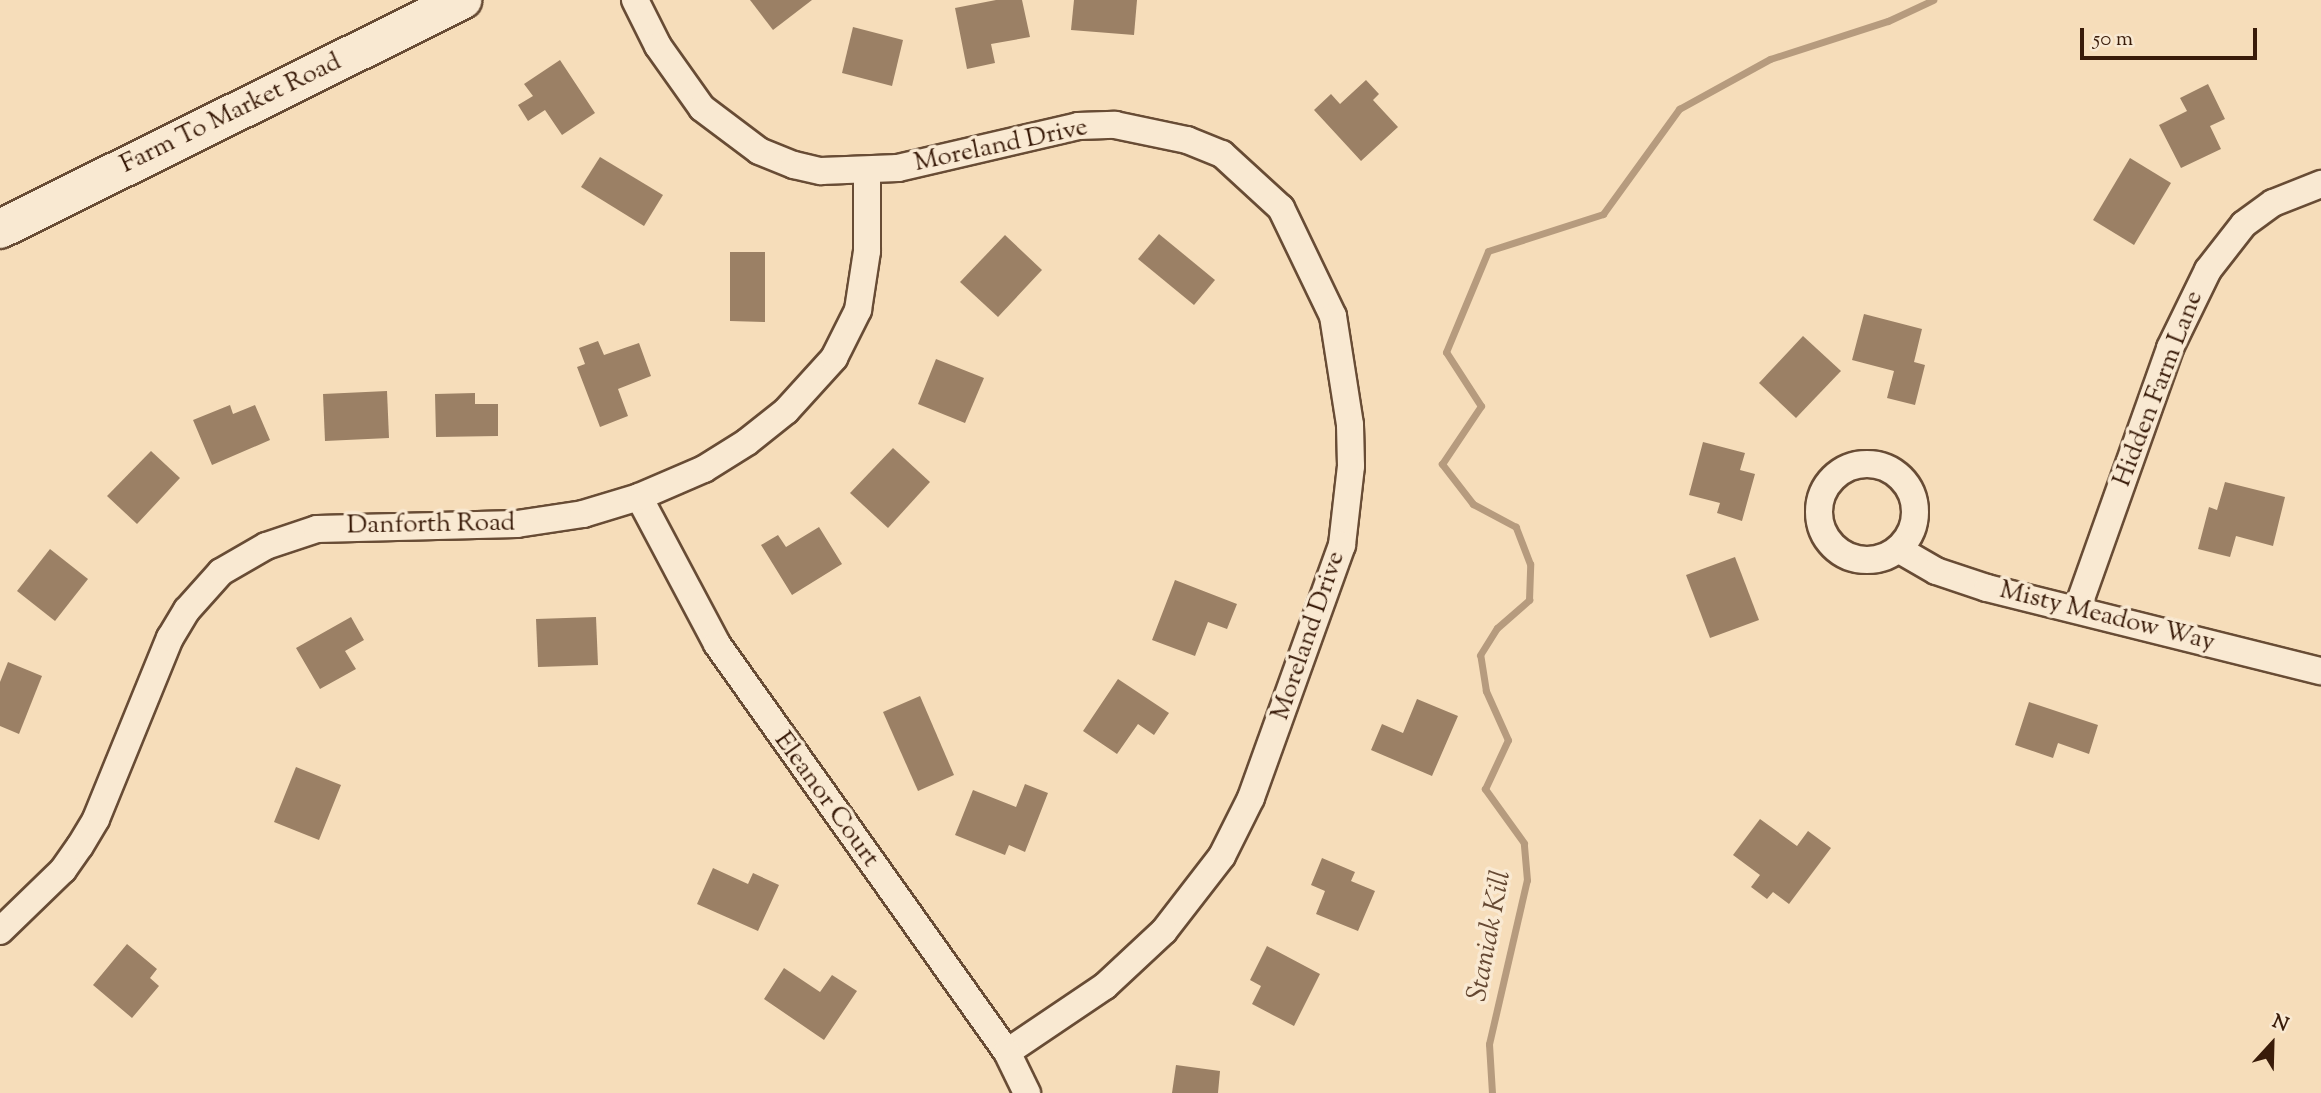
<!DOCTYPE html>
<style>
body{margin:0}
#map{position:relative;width:2321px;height:1093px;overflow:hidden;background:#f6ddba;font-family:"Sorts Mill Goudy",serif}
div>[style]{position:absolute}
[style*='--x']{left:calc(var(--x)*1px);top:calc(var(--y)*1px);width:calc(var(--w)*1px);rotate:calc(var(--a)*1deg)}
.stream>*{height:7px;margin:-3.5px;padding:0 3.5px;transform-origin:3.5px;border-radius:3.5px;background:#b69b7e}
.building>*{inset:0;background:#9b8065}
.roads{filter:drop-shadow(2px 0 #684c35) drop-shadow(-2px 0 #684c35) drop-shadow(0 2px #684c35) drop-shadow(0 -2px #684c35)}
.street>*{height:26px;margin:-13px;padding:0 13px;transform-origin:13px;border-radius:13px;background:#f9e9d2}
.street>.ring{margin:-13px;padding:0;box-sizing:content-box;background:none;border:26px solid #f9e9d2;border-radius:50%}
.secondary>*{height:38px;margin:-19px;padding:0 19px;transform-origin:19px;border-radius:19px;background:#f9e9d2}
span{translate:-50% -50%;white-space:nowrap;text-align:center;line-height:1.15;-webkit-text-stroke:7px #f9e9d2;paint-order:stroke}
.street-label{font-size:26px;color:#391b09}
.water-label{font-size:28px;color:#654832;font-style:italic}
.north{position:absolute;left:2237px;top:1009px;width:70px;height:70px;-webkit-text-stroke:5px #f9e9d2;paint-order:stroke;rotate:22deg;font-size:19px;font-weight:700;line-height:28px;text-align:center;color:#391b09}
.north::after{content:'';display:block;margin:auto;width:24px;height:32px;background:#391b09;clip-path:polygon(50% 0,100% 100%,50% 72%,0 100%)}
.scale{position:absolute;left:2080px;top:28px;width:177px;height:32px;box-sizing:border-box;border:4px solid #391b09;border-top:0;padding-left:9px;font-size:21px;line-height:24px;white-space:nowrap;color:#391b09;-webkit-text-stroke:5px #f9e9d2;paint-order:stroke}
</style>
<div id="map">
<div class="stream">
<div style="--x:1492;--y:1093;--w:49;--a:-93.5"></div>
<div style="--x:1489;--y:1044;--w:168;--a:-77"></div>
<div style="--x:1527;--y:880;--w:37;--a:-95"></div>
<div style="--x:1524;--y:843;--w:67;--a:-125.8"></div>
<div style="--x:1485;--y:789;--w:54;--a:-64.9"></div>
<div style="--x:1508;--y:740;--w:54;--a:-114.2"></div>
<div style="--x:1486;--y:691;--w:36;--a:-99"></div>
<div style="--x:1480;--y:655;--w:32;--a:-58"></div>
<div style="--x:1497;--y:628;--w:43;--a:-41.2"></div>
<div style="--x:1529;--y:600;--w:36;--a:-88"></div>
<div style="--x:1530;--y:564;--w:40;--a:-111"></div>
<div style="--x:1516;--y:527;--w:49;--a:-151.9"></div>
<div style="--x:1473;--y:504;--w:51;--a:-127.8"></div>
<div style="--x:1442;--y:464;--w:70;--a:-56.1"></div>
<div style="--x:1481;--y:406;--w:64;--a:-122.9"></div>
<div style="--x:1446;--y:352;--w:109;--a:-67.4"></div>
<div style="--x:1488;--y:251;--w:121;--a:-17.8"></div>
<div style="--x:1603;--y:214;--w:130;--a:-54.1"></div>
<div style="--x:1679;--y:109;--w:104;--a:-28.8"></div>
<div style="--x:1770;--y:59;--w:124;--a:-17.9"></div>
<div style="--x:1888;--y:21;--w:50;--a:-25"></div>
</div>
<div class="building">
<div style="clip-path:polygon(750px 0,812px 0,773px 30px)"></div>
<div style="clip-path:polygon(996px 0,1022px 0,1030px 37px,991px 44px,995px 63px,967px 69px,955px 8px)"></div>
<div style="clip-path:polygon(1074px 0,1137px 0,1134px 35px,1071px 30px)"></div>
<div style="clip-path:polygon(853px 27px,903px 40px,892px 86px,842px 73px)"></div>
<div style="clip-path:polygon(560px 60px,595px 113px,562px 135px,545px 110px,528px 121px,518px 105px,533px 96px,524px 84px)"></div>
<div style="clip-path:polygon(1366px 80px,1379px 94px,1373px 100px,1398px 127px,1361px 161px,1314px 110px,1331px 94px,1340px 104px)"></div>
<div style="clip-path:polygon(2208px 84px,2225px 119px,2210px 126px,2221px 149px,2181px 168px,2159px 125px,2187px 111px,2180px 98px)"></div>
<div style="clip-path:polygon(600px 157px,663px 195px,644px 226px,581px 187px)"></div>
<div style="clip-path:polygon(2130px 158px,2171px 183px,2134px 245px,2093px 220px)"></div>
<div style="clip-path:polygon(1159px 234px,1215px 280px,1194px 305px,1138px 259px)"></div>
<div style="clip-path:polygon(1005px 235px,1042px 270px,998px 317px,960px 282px)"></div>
<div style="clip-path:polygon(730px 252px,765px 252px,765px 322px,730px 321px)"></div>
<div style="clip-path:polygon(1864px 314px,1922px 329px,1914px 362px,1925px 365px,1915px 405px,1887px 398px,1894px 371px,1852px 360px)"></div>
<div style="clip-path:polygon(1803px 336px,1841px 371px,1796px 418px,1759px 383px)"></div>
<div style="clip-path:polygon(598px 341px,604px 355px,639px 343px,651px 376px,618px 389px,628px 416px,600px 427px,577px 367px,585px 364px,579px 348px)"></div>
<div style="clip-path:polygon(936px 359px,984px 378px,965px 423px,918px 404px)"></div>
<div style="clip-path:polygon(387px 391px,389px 438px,325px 441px,323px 394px)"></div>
<div style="clip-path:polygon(475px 393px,475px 404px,498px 404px,498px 436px,436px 437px,435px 394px)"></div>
<div style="clip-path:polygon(230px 405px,233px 414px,255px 405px,270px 440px,212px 465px,193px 420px)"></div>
<div style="clip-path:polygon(1703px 442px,1745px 453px,1740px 470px,1755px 474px,1742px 521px,1717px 513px,1720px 503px,1689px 495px)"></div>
<div style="clip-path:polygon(893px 448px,930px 482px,888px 528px,850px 493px)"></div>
<div style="clip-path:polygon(151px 451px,180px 478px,137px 524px,107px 496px)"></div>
<div style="clip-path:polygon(2225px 482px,2285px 497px,2273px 546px,2236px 536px,2230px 557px,2198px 549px,2209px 507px,2217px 510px)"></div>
<div style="clip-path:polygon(819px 527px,842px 564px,792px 595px,761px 545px,778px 535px,786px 547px)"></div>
<div style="clip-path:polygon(50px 549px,88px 579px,55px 621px,17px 591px)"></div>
<div style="clip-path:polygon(1735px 557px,1759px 620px,1710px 638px,1686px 575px)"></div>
<div style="clip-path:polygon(1175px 580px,1237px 604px,1227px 629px,1208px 622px,1195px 656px,1152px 640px)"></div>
<div style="clip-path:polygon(351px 617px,364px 640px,345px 651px,356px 669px,320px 689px,296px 648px)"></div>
<div style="clip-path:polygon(596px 617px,598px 665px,538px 667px,536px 619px)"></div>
<div style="clip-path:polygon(8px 662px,42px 676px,19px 734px,0 726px,0 682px)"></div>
<div style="clip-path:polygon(1118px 679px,1169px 713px,1154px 735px,1138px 724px,1117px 754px,1083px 731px)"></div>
<div style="clip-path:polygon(920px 696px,954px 775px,918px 791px,883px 712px)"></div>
<div style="clip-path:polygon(1417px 699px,1458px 716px,1432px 776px,1371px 750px,1382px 724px,1403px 733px)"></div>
<div style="clip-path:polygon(2029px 702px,2098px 725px,2089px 754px,2058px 743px,2053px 758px,2015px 745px)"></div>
<div style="clip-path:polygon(296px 767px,341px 785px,319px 840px,274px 822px)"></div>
<div style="clip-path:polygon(1025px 784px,1048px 793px,1025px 852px,1009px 845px,1005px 855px,955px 835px,973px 790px,1016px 807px)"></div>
<div style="clip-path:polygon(1760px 819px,1797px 846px,1808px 831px,1831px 848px,1789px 904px,1773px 892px,1767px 899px,1751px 887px,1760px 875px,1733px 855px)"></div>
<div style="clip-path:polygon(1322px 858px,1355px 872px,1351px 881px,1375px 891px,1358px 931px,1316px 914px,1325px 891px,1311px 885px)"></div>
<div style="clip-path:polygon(713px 868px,748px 884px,753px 873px,779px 885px,758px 931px,697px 904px)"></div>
<div style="clip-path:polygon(127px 944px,157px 969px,150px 978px,159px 986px,132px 1018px,93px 985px)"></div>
<div style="clip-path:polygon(1267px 946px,1320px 974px,1294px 1026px,1252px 1004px,1261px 986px,1250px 980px)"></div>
<div style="clip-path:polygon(784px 968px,820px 992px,832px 975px,857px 991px,824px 1040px,764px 999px)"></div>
<div style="clip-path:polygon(1176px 1065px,1220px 1071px,1218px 1093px,1172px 1093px)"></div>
</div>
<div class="roads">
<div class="street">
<div style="--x:635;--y:0;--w:51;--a:63.4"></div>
<div style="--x:658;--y:46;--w:76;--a:54.6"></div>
<div style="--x:702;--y:108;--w:71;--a:37"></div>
<div style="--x:759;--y:151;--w:38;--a:22"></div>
<div style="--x:794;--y:165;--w:28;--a:13"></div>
<div style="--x:821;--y:171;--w:77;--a:-2.2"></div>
<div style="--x:898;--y:168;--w:185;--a:-13.1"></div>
<div style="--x:1078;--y:126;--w:37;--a:-2"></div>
<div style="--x:1115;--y:125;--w:74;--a:11.8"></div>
<div style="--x:1187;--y:140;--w:38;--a:22"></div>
<div style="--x:1222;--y:154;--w:80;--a:42.5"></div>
<div style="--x:1281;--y:208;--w:120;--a:64.3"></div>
<div style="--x:1333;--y:316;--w:110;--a:81.1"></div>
<div style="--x:1350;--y:425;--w:41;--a:88.6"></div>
<div style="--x:1351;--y:466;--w:80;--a:96.5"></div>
<div style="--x:1342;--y:545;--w:269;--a:109.8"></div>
<div style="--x:1251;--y:798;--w:65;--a:116.6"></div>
<div style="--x:1222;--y:856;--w:95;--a:127.7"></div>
<div style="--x:1164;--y:931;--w:81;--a:137"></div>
<div style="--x:1105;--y:986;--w:118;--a:146"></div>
<div class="ring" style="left:1819px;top:464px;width:70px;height:70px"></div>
<div style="--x:639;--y:497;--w:166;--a:62"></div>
<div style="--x:717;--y:644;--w:501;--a:54.6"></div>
<div style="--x:1007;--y:1052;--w:46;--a:64"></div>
<div style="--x:1898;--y:549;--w:44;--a:30.1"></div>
<div style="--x:1936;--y:571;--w:54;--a:18.4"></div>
<div style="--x:1987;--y:588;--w:344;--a:14"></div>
<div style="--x:2078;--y:607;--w:275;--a:-70.4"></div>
<div style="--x:2170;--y:348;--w:87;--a:-64"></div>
<div style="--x:2208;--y:270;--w:58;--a:-52"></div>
<div style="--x:2244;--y:224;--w:36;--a:-36"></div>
<div style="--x:2273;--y:203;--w:52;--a:-21.6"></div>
<div style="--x:0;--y:931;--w:88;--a:-44.1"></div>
<div style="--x:63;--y:870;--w:29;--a:-55"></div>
<div style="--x:80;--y:846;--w:31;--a:-59"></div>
<div style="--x:96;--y:819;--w:196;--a:-67.8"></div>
<div style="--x:170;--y:638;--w:33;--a:-59"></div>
<div style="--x:187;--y:610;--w:51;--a:-48.2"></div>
<div style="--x:221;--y:572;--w:52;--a:-30"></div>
<div style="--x:266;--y:546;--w:54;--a:-18.4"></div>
<div style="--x:317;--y:529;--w:200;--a:-1.4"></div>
<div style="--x:517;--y:524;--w:67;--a:-8.6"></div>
<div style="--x:583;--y:514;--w:59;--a:-16.9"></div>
<div style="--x:639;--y:497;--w:71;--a:-23.3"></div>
<div style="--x:704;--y:469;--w:51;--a:-32.1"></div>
<div style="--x:747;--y:442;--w:50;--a:-38.5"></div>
<div style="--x:786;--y:411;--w:72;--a:-47.8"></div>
<div style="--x:834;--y:358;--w:54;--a:-63.4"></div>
<div style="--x:858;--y:310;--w:60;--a:-81.3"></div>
<div style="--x:867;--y:251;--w:80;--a:-90"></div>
</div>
<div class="secondary">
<div style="--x:0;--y:229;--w:516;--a:-26.37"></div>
</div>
</div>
<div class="street-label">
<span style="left:231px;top:114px;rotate:-26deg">Farm To Market Road</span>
<span style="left:1001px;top:146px;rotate:-12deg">Moreland Drive</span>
<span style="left:2159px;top:389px;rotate:-69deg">Hidden Farm Lane</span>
<span style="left:431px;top:525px;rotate:-1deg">Danforth Road</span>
<span style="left:2107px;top:617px;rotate:14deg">Misty Meadow Way</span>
<span style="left:1309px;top:636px;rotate:-71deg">Moreland Drive</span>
<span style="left:826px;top:800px;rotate:54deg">Eleanor Court</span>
</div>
<div class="water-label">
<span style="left:1490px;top:936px;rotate:-79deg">Staniak Kill</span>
</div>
<div class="north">N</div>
<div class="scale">50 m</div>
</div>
